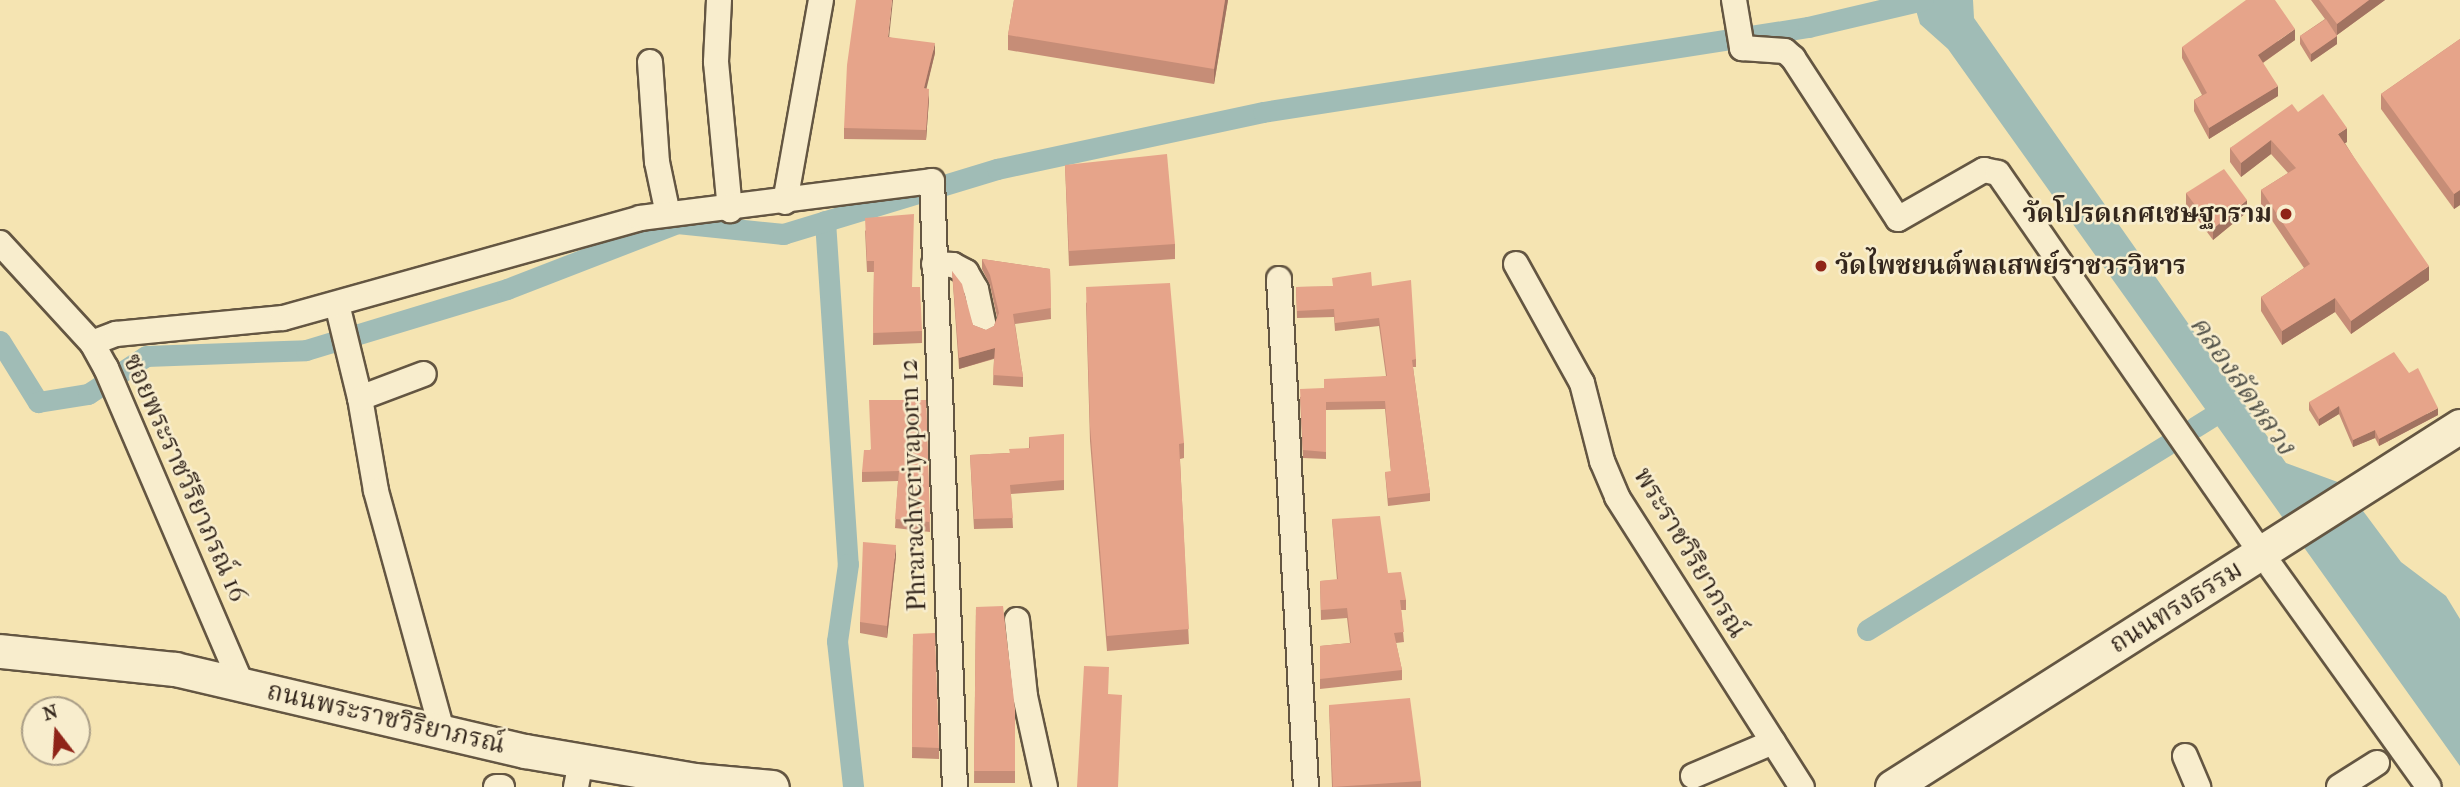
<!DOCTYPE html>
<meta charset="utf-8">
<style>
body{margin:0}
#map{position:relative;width:2460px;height:787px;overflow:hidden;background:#f5e4b2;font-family:"IM FELL French Canon","Noto Serif Thai",serif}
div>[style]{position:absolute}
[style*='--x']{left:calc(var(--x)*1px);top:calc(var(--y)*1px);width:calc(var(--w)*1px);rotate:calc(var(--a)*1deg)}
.water>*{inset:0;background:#a0bcb6}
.canal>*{height:21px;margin:-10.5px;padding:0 10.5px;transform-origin:10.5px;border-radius:10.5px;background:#a0bcb6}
.roads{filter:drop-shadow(2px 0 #645642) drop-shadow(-2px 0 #645642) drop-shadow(0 2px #645642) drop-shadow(0 -2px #645642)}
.street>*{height:24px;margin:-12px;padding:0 12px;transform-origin:12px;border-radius:12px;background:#f8edcd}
.secondary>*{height:33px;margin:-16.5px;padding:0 16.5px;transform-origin:16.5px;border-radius:16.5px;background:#f8edcd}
.wall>*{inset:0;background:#c68d77}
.shaded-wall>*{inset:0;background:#a17361}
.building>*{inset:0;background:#e6a48a}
.dots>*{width:19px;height:19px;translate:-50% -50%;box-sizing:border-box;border:4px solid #f8edcd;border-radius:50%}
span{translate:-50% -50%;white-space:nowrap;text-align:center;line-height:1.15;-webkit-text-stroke:5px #f8edcd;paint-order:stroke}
.poi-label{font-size:26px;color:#34271d;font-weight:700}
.right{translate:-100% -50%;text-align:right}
.left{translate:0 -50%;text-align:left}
.street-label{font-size:26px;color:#34271d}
.water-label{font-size:28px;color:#54544b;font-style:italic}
.north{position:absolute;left:21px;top:696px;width:70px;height:70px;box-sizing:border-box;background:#f8edcd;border:2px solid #aa9e87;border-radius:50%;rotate:343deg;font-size:19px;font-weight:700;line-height:28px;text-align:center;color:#34271d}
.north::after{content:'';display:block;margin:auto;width:24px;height:32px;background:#8f2418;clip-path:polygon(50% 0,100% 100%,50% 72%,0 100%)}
</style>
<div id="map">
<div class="water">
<div style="clip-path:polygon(1913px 0,1973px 0,1974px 18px,2286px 463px,2343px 484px,2401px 562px,2446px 596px,2460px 619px,2460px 766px,1948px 49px,1920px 24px)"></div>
</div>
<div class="canal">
<div style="--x:825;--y:221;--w:344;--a:86.2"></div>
<div style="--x:848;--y:564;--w:78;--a:98.1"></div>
<div style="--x:837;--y:641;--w:147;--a:83.7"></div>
<div style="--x:0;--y:341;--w:72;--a:58.1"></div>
<div style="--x:38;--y:402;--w:51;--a:-9.1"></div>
<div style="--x:88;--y:394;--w:69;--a:-33.2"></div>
<div style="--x:146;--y:356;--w:160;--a:-2.1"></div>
<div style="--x:306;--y:350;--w:210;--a:-16.9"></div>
<div style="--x:507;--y:289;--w:182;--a:-21.2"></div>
<div style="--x:677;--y:223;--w:107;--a:5.9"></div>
<div style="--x:783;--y:234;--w:224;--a:-16.9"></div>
<div style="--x:997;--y:169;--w:272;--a:-12.1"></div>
<div style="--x:1263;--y:112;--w:552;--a:-8.86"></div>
<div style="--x:1808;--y:27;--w:118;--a:-13.2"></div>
<div style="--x:2195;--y:427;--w:34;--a:-32"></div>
<div style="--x:1867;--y:630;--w:352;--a:-31.7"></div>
</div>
<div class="roads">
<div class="street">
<div style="--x:719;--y:0;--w:62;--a:92.8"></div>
<div style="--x:716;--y:62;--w:149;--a:84.6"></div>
<div style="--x:1734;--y:0;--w:49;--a:80.5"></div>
<div style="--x:1742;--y:48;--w:43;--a:4"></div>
<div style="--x:1785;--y:51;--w:11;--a:41"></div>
<div style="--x:1793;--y:58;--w:192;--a:56.9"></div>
<div style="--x:1898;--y:219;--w:99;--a:-29.7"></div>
<div style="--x:1984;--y:170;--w:14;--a:12"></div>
<div style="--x:1998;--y:173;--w:451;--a:55.3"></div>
<div style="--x:650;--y:62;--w:100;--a:86"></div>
<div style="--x:657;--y:162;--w:53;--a:78.1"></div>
<div style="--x:785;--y:202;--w:205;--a:-79.9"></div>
<div style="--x:0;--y:243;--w:136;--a:47.4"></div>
<div style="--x:92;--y:343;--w:29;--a:61"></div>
<div style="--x:106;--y:368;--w:345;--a:66.8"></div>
<div style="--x:934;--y:264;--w:19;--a:3"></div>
<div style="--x:953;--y:265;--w:15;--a:28"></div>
<div style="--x:966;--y:272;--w:20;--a:60"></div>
<div style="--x:976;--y:289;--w:38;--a:78"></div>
<div style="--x:1516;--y:264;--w:136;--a:61"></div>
<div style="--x:1582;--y:383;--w:81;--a:75.6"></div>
<div style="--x:1602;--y:461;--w:39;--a:67"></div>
<div style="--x:1617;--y:497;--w:344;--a:57.5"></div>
<div style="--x:1279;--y:279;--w:509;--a:86.96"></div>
<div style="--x:337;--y:304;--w:97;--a:76.3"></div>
<div style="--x:360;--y:398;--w:94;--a:80.2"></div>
<div style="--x:376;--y:491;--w:249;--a:74.6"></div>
<div style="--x:92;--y:343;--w:26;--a:-21"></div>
<div style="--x:116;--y:334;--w:168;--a:-5.5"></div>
<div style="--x:283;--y:318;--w:371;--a:-15.6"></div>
<div style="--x:640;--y:218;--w:294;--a:-7.2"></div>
<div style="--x:932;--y:181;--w:606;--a:87.83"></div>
<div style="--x:360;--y:398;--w:68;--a:-20.6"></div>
<div style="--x:2272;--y:568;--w:269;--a:54.4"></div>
<div style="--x:1017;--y:620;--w:76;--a:84"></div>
<div style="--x:1025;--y:696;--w:93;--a:77.6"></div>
<div style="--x:2185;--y:756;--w:34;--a:67"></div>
<div style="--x:1693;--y:776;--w:87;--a:-23"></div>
<div style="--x:496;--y:787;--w:6;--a:0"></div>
<div style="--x:576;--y:787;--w:25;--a:-79"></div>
<div style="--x:2339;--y:787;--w:45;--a:-32.3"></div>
</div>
<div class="secondary">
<div style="--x:0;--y:651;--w:176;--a:5.9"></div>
<div style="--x:175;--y:669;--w:359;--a:13.2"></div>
<div style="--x:525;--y:751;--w:171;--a:9.7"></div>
<div style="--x:694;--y:780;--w:78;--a:5.1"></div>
<div style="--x:1892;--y:787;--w:673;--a:-32.44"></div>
</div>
</div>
<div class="wall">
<div style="clip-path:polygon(1014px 0,1228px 0,1214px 84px,1008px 50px,1008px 35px)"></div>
<div style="clip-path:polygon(2311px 0,2385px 0,2337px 35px,2337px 44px,2311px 62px,2300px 44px,2300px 36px,2325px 19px)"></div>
<div style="clip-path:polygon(889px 37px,935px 53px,926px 88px,929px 99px,926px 140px,844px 139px,844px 128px)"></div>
<div style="clip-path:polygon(2460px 39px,2460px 205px,2454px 209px,2381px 109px,2381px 94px)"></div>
<div style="clip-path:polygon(2295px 40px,2263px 63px,2278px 96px,2209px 139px,2194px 111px,2194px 100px,2202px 95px,2182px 58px,2182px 47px)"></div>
<div style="clip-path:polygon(2298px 112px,2347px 142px,2345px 143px,2429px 280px,2351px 334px,2335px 312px,2282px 345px,2261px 311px,2261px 297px,2304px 268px,2261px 204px,2261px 190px,2288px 173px,2271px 154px,2241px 177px,2230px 162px,2230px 148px)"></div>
<div style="clip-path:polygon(1065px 165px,1175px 244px,1175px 259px,1069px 266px)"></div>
<div style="clip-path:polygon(2186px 193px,2247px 212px,2213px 240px,2186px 204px)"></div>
<div style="clip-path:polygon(865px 230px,912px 287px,922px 331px,922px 343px,873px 345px,874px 272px,867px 272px)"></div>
<div style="clip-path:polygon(982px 259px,1050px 269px,1051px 319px,1015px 324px,1023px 377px,1023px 387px,993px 385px,994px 359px,959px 369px,952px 271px,973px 325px,986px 330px,994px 326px,997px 317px,990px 285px,982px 269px)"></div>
<div style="clip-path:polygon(1372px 286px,1416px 359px,1416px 367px,1413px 367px,1430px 493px,1430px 501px,1388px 506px,1385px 472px,1391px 472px,1385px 409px,1326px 410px,1326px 459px,1303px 458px,1300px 397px,1324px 388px,1386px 376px,1379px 326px,1335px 331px,1334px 317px,1297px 318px,1296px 287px)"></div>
<div style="clip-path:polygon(1086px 302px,1184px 443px,1184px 458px,1180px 459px,1189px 644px,1107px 651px,1090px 441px)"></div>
<div style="clip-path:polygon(926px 400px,930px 532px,895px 528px,898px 481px,862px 482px,862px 472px,870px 450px)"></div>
<div style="clip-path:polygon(2309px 402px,2438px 415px,2379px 446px,2375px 438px,2353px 447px,2339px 414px,2319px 426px,2309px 410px)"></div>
<div style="clip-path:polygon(1029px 437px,1064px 480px,1064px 490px,1011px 494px,1013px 528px,974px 529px,970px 455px,1009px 453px,1029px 448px)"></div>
<div style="clip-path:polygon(1332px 519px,1388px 573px,1406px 600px,1406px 610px,1401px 610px,1404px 642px,1396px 643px,1402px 670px,1402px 680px,1320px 689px,1320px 646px,1350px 643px,1347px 618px,1321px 620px,1320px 581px,1337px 580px)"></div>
<div style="clip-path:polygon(896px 556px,887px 638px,860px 633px,860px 622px)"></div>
<div style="clip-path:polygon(976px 607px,1015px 709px,1015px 783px,974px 783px)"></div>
<div style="clip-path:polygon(913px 634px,939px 748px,939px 759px,912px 758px)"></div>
<div style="clip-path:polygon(1329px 705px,1421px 781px,1421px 787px,1332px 787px)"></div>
</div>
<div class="shaded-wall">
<div style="clip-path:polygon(892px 0,893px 0,888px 48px,888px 37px)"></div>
<div style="clip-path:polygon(1225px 0,1228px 0,1214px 84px,1214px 69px)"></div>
<div style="clip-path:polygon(2369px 0,2385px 0,2337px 35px,2337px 24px)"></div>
<div style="clip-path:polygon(2295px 29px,2295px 40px,2258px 66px,2258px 55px)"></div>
<div style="clip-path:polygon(2337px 36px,2337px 44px,2311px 62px,2311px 54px)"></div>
<div style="clip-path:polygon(935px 43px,935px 53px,924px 99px,924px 88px)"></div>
<div style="clip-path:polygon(2278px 86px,2278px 96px,2209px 139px,2209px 128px)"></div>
<div style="clip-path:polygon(929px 89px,929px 99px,926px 140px,926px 130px)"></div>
<div style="clip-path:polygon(2347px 128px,2347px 142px,2338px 147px,2338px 134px)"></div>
<div style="clip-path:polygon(2271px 140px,2271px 154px,2241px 177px,2241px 163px)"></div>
<div style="clip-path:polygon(2460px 190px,2460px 205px,2454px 209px,2454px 194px)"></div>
<div style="clip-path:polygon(2247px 200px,2247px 212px,2213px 240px,2213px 229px)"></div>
<div style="clip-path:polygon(2429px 266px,2429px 280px,2351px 334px,2351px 321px)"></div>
<div style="clip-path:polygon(2335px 298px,2335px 312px,2282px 345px,2282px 331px)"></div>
<div style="clip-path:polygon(995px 348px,995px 358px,959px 369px,959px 358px)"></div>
<div style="clip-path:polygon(2339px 406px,2339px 414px,2319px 426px,2319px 419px)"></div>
<div style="clip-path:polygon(2438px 408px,2438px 415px,2379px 446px,2379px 439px)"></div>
<div style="clip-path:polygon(2375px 430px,2375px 438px,2353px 447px,2353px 440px)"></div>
<div style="clip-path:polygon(896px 545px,896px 556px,887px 638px,887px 626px)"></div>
</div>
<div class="building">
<div style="clip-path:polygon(856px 0,892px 0,888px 37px,935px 43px,924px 88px,929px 89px,926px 130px,844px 128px,847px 65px)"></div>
<div style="clip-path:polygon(1014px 0,1225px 0,1214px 69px,1008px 35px)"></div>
<div style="clip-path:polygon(2246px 0,2275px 0,2295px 29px,2258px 55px,2278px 86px,2209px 128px,2194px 100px,2207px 93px,2182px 47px)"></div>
<div style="clip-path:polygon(2319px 0,2369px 0,2337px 24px)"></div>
<div style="clip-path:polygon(2326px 19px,2337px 36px,2311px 54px,2300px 36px)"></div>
<div style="clip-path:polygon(2460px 39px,2460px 190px,2454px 194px,2381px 94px)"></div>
<div style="clip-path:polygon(2323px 94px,2347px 128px,2338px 134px,2429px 266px,2351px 321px,2335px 298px,2282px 331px,2261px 297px,2310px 264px,2261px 190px,2296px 168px,2271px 140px,2241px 163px,2230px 148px,2292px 104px,2298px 112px)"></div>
<div style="clip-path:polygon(1167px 154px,1175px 244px,1069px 251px,1065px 165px)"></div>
<div style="clip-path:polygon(2224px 169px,2247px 200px,2213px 229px,2186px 193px)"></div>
<div style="clip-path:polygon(914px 214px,912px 287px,920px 287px,922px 331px,873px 333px,874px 261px,867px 261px,865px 218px)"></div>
<div style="clip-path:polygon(982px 259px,1050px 269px,1051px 308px,1013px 314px,1023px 377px,993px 375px,995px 348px,959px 358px,952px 271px,962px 284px,973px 325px,986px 330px,994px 326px,999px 313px,990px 275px)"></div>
<div style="clip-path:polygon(1371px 272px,1372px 286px,1411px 280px,1416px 359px,1412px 360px,1430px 493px,1388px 498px,1385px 472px,1391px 471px,1385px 401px,1326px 402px,1326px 452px,1303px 450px,1300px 389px,1324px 388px,1324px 379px,1387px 376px,1379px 318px,1335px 323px,1334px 309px,1297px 311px,1296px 287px,1333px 286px,1332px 278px)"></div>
<div style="clip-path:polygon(1170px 283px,1184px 443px,1179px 444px,1189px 629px,1107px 636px,1090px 426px,1086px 287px)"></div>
<div style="clip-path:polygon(2394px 352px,2409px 373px,2418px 368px,2438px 408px,2379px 439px,2375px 430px,2353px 440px,2339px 406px,2319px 419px,2309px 402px)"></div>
<div style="clip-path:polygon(869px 400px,926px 400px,930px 522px,895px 519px,899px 471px,862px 472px,864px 450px,871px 450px)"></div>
<div style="clip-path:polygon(1064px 434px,1064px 480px,1010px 485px,1013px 518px,974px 519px,970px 455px,1010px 453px,1009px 449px,1030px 448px,1029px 437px)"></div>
<div style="clip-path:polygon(1380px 516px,1388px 573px,1401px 572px,1406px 600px,1400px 600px,1404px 632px,1394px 633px,1402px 670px,1320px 679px,1320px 646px,1351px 643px,1347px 608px,1321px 610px,1320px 581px,1338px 579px,1332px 519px)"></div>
<div style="clip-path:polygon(863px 542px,896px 545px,887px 626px,860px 622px)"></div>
<div style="clip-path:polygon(1003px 606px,1015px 709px,1015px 771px,974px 771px,976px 607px)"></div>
<div style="clip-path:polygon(935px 633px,939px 748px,912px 747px,913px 634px)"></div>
<div style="clip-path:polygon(1084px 666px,1109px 667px,1108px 694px,1122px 695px,1118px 787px,1077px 787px)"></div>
<div style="clip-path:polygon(1410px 698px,1421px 781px,1333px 787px,1329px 705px)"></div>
</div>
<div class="dots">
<div style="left:2286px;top:214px;background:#8f2418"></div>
<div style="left:1821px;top:266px;background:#8f2418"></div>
</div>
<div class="poi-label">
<span class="right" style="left:2272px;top:214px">วัดโปรดเกศเชษฐาราม</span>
<span class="left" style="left:1835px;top:266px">วัดไพชยนต์พลเสพย์ราชวรวิหาร</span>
</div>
<div class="street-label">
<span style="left:185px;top:478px;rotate:66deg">ซอยพระราชวีริยาภรณ์ 16</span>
<span style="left:913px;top:485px;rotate:-92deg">Phrarachveriyaporn 12</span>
<span style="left:1690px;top:553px;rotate:59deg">พระราชวิริยาภรณ์</span>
<span style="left:2176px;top:607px;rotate:-32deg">ถนนทรงธรรม</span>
<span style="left:386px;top:718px;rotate:13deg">ถนนพระราชวิริยาภรณ์</span>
</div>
<div class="water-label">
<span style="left:2243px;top:385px;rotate:55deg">คลองลัดหลวง</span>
</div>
<div class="north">N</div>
</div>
